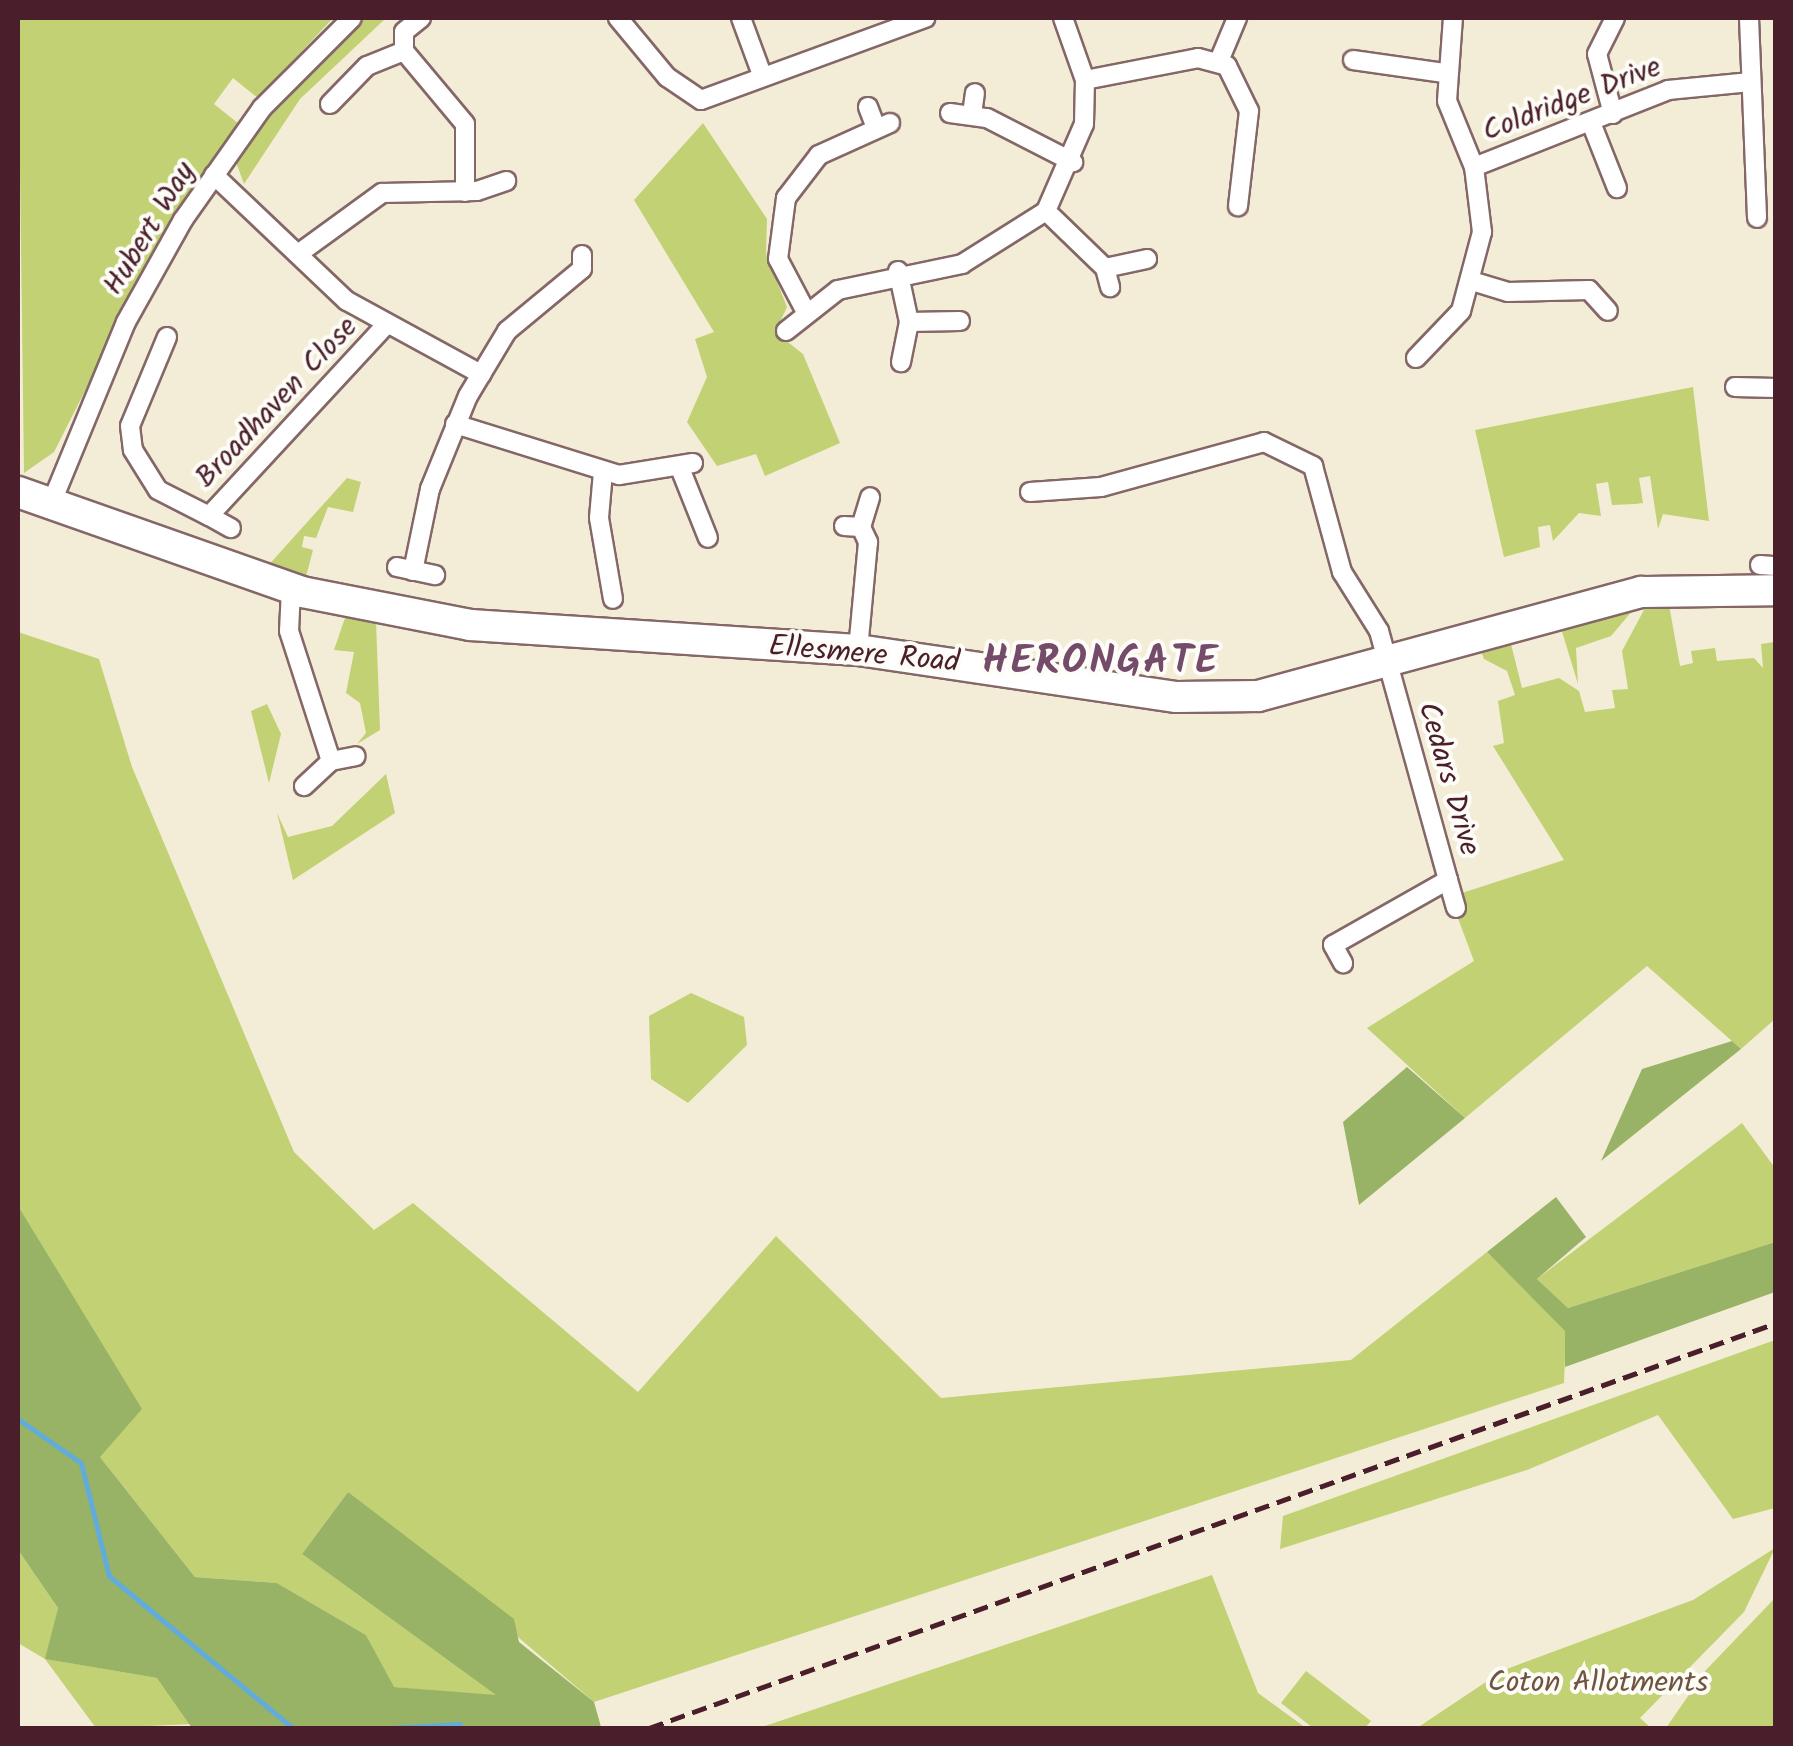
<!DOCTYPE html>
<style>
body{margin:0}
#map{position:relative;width:1793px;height:1746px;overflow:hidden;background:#f3edd7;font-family:Kalam,sans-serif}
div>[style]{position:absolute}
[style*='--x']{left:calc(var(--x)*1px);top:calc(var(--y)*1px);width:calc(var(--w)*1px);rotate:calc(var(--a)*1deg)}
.green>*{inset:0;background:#c1d173}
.forest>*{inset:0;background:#98b365}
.stream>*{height:5px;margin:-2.5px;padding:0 2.5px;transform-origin:2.5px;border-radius:2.5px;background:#61acda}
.roads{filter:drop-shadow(2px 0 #856767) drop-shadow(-2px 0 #856767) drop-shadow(0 2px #856767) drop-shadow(0 -2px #856767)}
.street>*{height:18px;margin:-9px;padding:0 9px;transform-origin:9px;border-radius:9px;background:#fff}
.primary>*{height:30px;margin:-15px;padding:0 15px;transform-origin:15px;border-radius:15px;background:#fff}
.rail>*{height:5px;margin-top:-2.5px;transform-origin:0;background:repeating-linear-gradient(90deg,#4a1f2b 0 15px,transparent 0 23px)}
span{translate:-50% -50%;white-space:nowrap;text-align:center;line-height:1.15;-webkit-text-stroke:8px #fdfcf7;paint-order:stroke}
.street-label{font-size:30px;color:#4a1f2b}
.park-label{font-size:30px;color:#6e5441}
.district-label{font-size:40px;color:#754b6a;font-weight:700;letter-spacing:2.5px}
.frame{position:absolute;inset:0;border:20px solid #4a1f2b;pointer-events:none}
</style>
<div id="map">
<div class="green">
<div style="clip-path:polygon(18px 18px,333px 18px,258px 98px,233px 78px,214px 104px,239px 124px,169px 225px,54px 452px,24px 473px)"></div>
<div style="clip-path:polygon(364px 18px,386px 18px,300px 99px,244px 184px,236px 162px,285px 95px)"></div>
<div style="clip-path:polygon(703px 123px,767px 219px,766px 254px,787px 307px,775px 332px,803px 354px,840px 443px,765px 476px,756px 454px,717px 466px,687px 422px,707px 377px,695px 339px,714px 332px,634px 200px)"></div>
<div style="clip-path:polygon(1693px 387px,1709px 521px,1663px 514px,1658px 529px,1650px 476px,1639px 478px,1643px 503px,1635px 504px,1612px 505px,1608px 482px,1596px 484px,1601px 516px,1579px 513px,1553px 541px,1550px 525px,1538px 527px,1540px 547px,1504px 557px,1475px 430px)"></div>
<div style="clip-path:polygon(347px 478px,361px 482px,353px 512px,328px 507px,316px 538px,304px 536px,302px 547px,313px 550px,304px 584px,265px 569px)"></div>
<div style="clip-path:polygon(1669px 605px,1680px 666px,1693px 663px,1691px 651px,1715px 648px,1717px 661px,1754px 658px,1763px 668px,1761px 644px,1775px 642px,1775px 1019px,1741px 1049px,1647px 966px,1465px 1118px,1367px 1028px,1474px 961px,1456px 913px,1467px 908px,1462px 893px,1564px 860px,1493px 746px,1504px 743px,1498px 701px,1515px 695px,1507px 671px,1484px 659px,1479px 646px,1509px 636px,1522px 688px,1559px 678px,1579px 691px,1585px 712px,1615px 708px,1612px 690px,1628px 689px,1622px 651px,1645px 608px)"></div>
<div style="clip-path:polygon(1633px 610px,1611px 636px,1576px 648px,1578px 684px,1560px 625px)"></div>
<div style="clip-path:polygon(346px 615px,376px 621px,380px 730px,357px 744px,366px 733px,360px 703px,346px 693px,354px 652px,334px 650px)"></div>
<div style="clip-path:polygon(18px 632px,99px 659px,132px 767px,294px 1152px,374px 1230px,413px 1203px,638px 1392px,776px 1236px,941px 1398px,1351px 1360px,1487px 1252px,1566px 1331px,1564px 1383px,594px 1702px,348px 1492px,302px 1554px,498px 1696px,393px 1687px,366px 1635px,277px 1583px,195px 1577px,100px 1457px,18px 1206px)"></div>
<div style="clip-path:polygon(267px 704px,281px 734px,269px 783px,251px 711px)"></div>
<div style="clip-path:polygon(386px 774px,395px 813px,293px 880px,277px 813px,288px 837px,332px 826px)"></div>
<div style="clip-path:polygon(691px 993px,744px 1017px,747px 1045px,688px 1103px,651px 1079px,649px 1016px)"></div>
<div style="clip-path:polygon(1742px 1123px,1775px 1168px,1775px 1242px,1568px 1308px,1537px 1279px)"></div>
<div style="clip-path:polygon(1775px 1340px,1775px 1508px,1733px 1519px,1658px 1415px,1527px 1470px,1280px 1549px,1283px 1516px)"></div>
<div style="clip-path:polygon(1775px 1548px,1744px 1612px,1640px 1718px,1651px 1728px,1417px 1728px,1504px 1670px,1693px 1600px)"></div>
<div style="clip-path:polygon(18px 1550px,58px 1608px,46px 1659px,157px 1678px,197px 1724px,96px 1728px,45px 1659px,18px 1643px)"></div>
<div style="clip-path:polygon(1212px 1575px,1258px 1693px,1306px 1728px,759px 1728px)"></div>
<div style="clip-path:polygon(1775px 1598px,1775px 1728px,1666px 1728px,1706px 1670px)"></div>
<div style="clip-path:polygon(1306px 1671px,1371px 1721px,1365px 1728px,1313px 1728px,1281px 1703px)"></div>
</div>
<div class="forest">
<div style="clip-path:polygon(1732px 1041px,1741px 1049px,1601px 1161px,1642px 1069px)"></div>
<div style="clip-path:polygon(1407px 1067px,1465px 1118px,1359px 1205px,1343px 1122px)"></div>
<div style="clip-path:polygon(1556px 1197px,1586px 1237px,1537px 1279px,1568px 1308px,1775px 1242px,1775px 1292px,1565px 1367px,1565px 1331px,1487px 1252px)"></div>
<div style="clip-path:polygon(18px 1206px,142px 1409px,100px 1457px,195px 1577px,277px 1583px,366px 1635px,394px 1687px,496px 1695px,302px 1554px,348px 1492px,514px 1619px,519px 1642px,594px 1702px,601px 1727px,192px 1728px,157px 1678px,45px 1659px,58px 1608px,18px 1550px)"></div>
</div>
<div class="stream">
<div style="--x:18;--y:1419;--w:77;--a:34.9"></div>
<div style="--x:81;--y:1463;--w:116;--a:76.1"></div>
<div style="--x:109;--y:1576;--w:239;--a:39.6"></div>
<div style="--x:390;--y:1728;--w:70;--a:-3.3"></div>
</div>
<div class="roads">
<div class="street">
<div style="--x:421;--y:18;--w:22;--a:141"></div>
<div style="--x:404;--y:32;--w:19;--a:90"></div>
<div style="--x:404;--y:51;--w:95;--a:50.1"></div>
<div style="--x:465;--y:124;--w:68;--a:90"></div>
<div style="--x:618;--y:18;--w:77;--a:50.3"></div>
<div style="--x:667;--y:77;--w:41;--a:34.1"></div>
<div style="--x:701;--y:100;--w:239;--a:-20.1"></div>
<div style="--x:741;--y:18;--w:58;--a:69.7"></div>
<div style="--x:1749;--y:18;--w:200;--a:87.7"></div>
<div style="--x:1353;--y:60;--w:92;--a:8.1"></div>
<div style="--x:1219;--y:61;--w:47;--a:-67.3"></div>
<div style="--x:1085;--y:80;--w:115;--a:-11"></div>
<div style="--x:1198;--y:58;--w:30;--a:15"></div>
<div style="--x:1227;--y:66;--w:50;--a:63.9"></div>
<div style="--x:1249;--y:111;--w:96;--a:96.6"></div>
<div style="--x:330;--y:104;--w:53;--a:-45.8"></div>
<div style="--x:367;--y:66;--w:40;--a:-22"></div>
<div style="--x:868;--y:107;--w:22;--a:69"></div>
<div style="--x:950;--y:113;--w:37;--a:8"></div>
<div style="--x:987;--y:118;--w:97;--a:27.1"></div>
<div style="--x:972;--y:114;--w:21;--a:-82"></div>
<div style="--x:1613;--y:114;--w:62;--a:-104.9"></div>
<div style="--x:1597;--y:54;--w:40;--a:-63.4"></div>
<div style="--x:1592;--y:125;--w:68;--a:68.4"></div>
<div style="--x:1474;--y:167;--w:209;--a:-21.6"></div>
<div style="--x:1668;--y:90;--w:83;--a:-5.5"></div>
<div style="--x:214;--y:175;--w:183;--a:43.5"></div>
<div style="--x:347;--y:301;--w:153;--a:28.6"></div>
<div style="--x:1046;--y:211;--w:82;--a:44"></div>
<div style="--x:1105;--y:268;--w:20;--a:75"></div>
<div style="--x:298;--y:254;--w:104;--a:-36"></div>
<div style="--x:382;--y:193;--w:95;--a:-1.2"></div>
<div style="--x:477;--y:191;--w:31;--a:-19"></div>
<div style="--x:1105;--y:268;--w:43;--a:-12.1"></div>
<div style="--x:898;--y:271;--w:52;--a:77.8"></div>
<div style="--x:909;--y:322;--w:41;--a:101.3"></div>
<div style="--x:1475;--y:282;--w:34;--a:17"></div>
<div style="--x:1508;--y:292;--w:81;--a:-1.4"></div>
<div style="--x:1589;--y:290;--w:28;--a:48"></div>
<div style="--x:806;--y:312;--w:60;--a:-117.8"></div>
<div style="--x:778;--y:259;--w:62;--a:-82.5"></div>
<div style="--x:786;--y:198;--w:54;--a:-52.5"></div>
<div style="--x:819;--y:155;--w:78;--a:-24.3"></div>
<div style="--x:909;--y:322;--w:51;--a:-1.1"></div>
<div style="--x:786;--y:331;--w:66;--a:-38.3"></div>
<div style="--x:838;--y:290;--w:127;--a:-11.8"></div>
<div style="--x:962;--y:264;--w:99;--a:-32.2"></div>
<div style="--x:1046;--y:211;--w:95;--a:-66.4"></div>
<div style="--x:1084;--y:124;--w:44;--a:-88.7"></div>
<div style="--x:1085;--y:80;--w:66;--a:-109.5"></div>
<div style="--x:167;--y:337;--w:96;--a:112.6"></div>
<div style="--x:130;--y:426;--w:24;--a:83"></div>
<div style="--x:133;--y:450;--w:47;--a:58"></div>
<div style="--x:158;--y:490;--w:57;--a:27"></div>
<div style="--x:209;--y:516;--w:259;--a:-47.2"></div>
<div style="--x:1416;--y:358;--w:65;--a:-46.2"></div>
<div style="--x:1461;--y:311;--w:82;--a:-75.1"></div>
<div style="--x:1482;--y:232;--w:65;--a:-97"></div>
<div style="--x:1474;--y:167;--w:71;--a:-112.2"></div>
<div style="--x:1447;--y:101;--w:83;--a:-85.9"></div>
<div style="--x:1735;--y:387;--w:41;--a:1.4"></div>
<div style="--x:455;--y:424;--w:172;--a:17.3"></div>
<div style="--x:619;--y:475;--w:75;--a:-9.2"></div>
<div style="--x:680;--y:468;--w:75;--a:68.2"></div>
<div style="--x:603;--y:472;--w:46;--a:95"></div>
<div style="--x:599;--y:518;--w:82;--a:80.2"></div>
<div style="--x:1030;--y:492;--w:71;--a:-4"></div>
<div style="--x:1101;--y:487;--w:169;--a:-15.4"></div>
<div style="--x:1264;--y:442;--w:55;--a:26.1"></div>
<div style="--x:1313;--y:466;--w:110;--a:74.7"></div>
<div style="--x:1342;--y:572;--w:70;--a:57.9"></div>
<div style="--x:1379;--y:631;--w:258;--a:74.5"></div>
<div style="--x:1448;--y:880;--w:132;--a:150.5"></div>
<div style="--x:1333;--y:945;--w:21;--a:61"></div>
<div style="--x:51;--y:504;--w:197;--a:-67.6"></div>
<div style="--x:126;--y:322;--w:117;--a:-60.8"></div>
<div style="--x:183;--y:220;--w:137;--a:-54.8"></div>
<div style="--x:262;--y:108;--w:127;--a:-45"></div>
<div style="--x:209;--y:516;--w:25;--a:29"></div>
<div style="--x:844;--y:526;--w:17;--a:3"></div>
<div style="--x:861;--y:527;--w:17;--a:65"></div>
<div style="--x:868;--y:542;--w:108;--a:95.3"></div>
<div style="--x:861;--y:527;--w:31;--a:-73"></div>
<div style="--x:1760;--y:565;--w:16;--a:4"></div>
<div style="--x:397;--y:567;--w:39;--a:12"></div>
<div style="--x:413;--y:571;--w:84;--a:-78.3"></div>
<div style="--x:430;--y:489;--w:100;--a:-67.8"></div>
<div style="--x:468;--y:396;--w:76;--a:-59"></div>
<div style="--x:507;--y:331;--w:97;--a:-39.6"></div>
<div style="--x:582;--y:269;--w:14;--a:-90"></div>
<div style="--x:291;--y:589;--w:42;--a:92.7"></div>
<div style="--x:289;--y:631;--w:137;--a:72.1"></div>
<div style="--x:331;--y:761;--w:37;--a:137"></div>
<div style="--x:331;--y:761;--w:25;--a:-11"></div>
<div style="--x:1448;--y:880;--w:29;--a:74"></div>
</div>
<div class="primary">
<div style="--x:18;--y:492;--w:301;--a:19.4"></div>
<div style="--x:302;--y:592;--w:171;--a:11.1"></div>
<div style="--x:470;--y:625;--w:389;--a:3.7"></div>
<div style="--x:858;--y:650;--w:322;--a:8.4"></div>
<div style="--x:1177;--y:697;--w:81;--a:-0.7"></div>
<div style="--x:1258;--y:696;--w:397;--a:-15.2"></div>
<div style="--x:1641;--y:592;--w:135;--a:-0.8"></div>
</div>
</div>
<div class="rail">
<div style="--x:649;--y:1728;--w:1198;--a:-19.77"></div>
</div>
<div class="street-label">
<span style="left:1572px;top:100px;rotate:-21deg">Coldridge Drive</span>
<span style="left:150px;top:229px;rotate:-59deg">Hubert Way</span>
<span style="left:277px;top:403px;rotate:-47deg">Broadhaven Close</span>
<span style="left:864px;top:655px;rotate:5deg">Ellesmere Road</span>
<span style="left:1448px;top:779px;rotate:74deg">Cedars Drive</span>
</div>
<div class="park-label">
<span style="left:1598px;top:1683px">Coton Allotments</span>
</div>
<div class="district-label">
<span style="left:1101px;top:662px">HERONGATE</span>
</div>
<div class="frame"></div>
</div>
